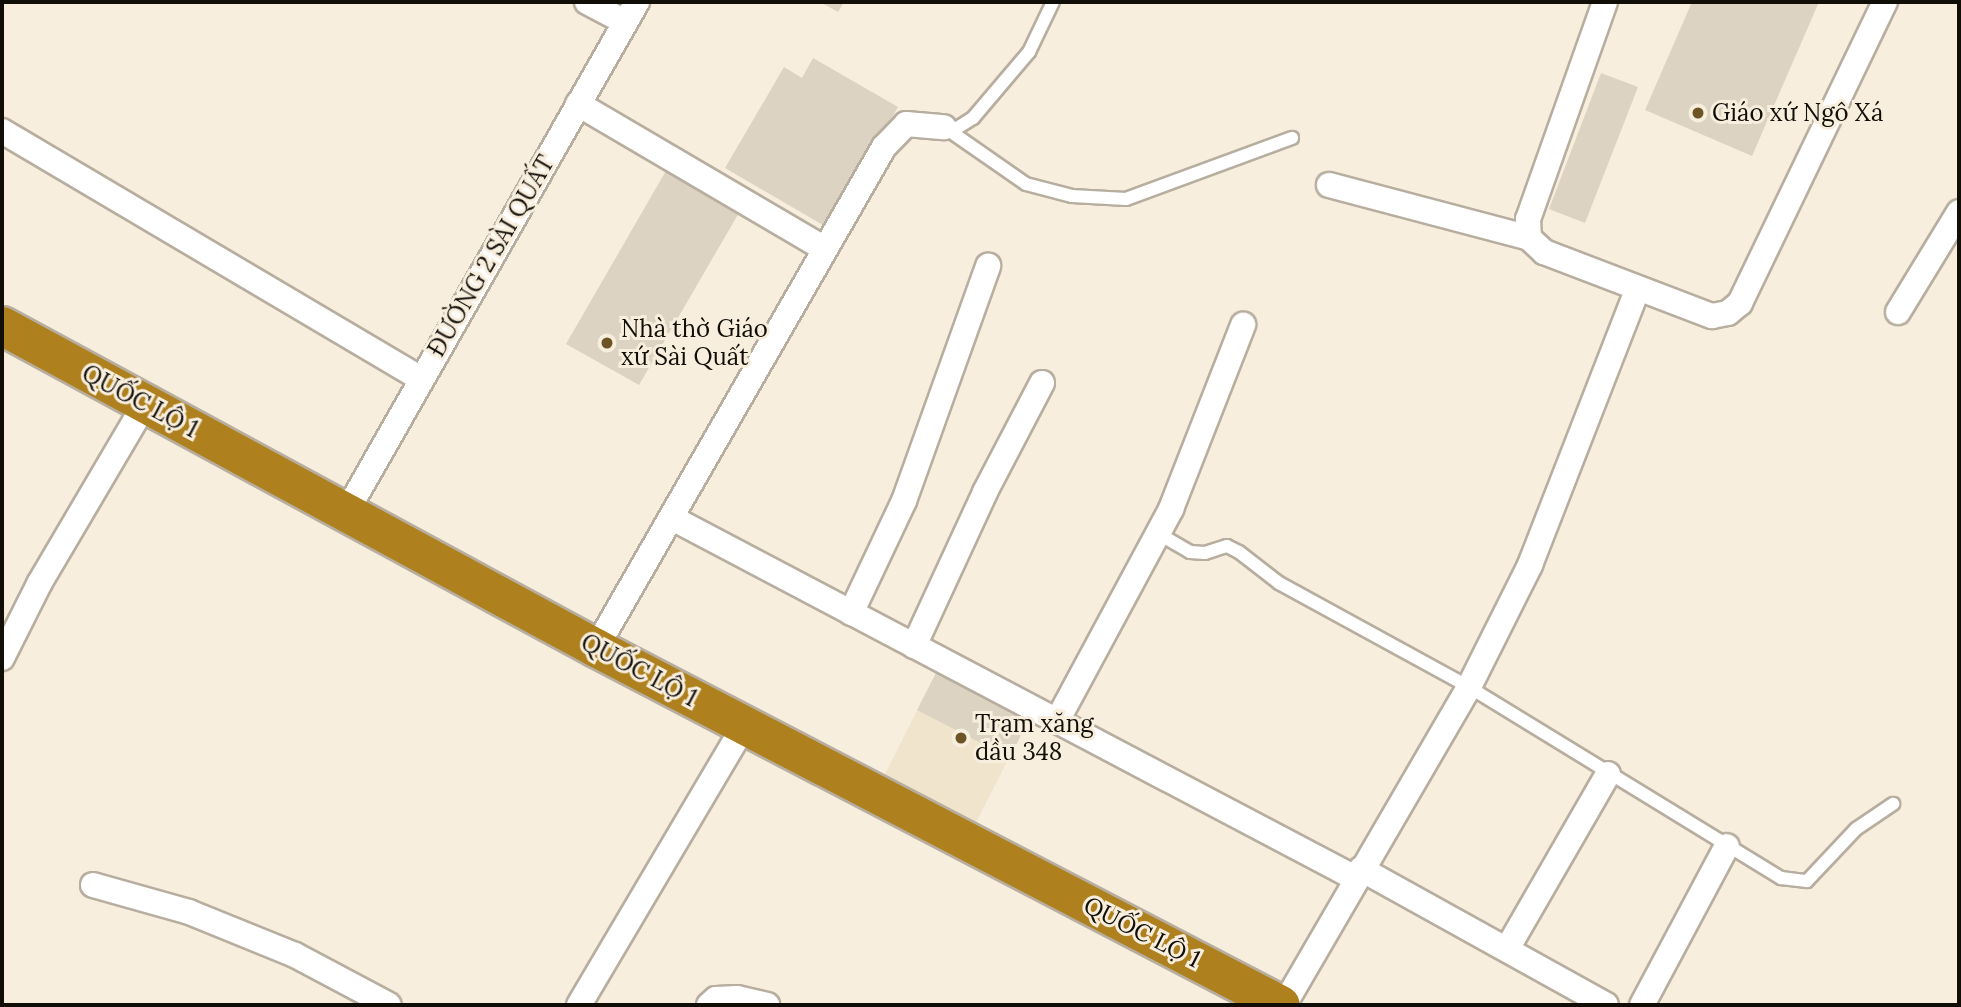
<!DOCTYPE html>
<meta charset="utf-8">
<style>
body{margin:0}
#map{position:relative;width:1961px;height:1007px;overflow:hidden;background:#f8eede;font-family:Lora,serif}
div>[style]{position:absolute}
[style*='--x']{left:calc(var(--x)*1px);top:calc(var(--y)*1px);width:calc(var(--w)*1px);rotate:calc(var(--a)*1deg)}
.built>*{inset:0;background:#f1e4cd}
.building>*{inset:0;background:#dcd3c3}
.roads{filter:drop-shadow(2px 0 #b7ae9f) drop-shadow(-2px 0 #b7ae9f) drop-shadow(0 2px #b7ae9f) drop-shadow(0 -2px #b7ae9f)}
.lane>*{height:12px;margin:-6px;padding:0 6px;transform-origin:6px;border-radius:6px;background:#fff}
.street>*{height:24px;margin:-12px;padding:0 12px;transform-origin:12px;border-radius:12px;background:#fff}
.highway>*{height:38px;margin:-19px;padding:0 19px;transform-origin:19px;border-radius:19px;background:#ae811e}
.dots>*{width:19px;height:19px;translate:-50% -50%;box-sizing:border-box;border:4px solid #f8eede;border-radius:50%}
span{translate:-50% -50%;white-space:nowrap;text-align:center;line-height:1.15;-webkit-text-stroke:6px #f8eede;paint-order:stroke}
.poi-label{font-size:24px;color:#110e08}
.left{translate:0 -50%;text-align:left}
.street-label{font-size:24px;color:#110e08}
.frame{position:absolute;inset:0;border:4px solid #110e08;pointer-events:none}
</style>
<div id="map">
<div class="built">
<div style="clip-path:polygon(937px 671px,1029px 718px,975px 825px,883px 778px)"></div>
</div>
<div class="building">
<div style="clip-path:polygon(820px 2px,844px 2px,838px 12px)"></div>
<div style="clip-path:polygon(1692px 2px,1819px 2px,1752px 156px,1645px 110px)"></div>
<div style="clip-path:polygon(813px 58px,898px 107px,828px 228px,725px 168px,784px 67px,802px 78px)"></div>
<div style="clip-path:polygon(1601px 73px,1638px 87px,1585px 223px,1549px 209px)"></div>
<div style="clip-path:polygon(667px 169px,740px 211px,639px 385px,566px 344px)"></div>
<div style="clip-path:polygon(937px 671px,1029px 718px,1010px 758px,917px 710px)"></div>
</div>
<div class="roads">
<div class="lane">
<div style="--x:944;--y:127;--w:100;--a:34.8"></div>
<div style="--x:1026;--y:184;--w:48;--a:14.6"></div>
<div style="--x:1072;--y:196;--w:54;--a:3.2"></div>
<div style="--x:1126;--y:199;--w:177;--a:-20.2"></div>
<div style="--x:945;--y:127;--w:12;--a:5"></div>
<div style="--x:957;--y:128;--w:19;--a:-32"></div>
<div style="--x:973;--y:118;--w:87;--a:-49.7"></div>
<div style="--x:1029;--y:52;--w:55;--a:-64.4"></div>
<div style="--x:1159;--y:534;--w:36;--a:30"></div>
<div style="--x:1190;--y:552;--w:15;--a:4"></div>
<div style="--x:1205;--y:553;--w:23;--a:-18"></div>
<div style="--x:1227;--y:546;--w:13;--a:27"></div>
<div style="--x:1239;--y:552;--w:51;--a:37.8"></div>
<div style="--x:1279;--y:583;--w:217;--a:28.7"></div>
<div style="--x:1469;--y:687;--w:366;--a:31.5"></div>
<div style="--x:1781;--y:878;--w:26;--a:7"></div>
<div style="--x:1807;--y:881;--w:71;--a:-46.7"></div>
<div style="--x:1856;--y:829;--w:45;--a:-34"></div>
</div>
<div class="street">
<div style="--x:587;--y:2;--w:43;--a:27.8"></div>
<div style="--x:1605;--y:2;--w:230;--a:109.5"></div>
<div style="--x:1528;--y:219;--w:19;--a:87"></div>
<div style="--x:1529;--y:238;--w:21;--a:43"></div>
<div style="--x:1544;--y:252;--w:180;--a:20.9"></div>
<div style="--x:1712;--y:316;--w:16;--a:-11"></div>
<div style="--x:1728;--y:313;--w:16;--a:-40"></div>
<div style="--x:1740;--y:303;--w:334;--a:-64.3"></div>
<div style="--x:578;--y:104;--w:286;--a:30.4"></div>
<div style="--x:2;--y:131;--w:487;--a:30.6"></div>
<div style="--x:1329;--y:185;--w:207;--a:14.8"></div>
<div style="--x:1898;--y:312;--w:117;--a:-58.6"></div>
<div style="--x:347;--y:511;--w:586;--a:-60.33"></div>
<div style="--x:672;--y:518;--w:772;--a:27.79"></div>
<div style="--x:851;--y:613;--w:124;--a:-64.7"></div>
<div style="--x:904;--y:501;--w:250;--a:-70.3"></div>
<div style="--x:914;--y:646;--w:170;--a:-65.2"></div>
<div style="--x:985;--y:492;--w:123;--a:-62.4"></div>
<div style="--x:596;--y:648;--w:578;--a:-60.11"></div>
<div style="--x:884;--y:147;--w:32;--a:-46"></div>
<div style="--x:906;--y:124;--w:38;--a:5"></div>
<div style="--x:2;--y:658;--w:83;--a:-63.4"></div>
<div style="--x:39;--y:584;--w:209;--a:-59.5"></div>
<div style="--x:1057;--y:721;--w:241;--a:-61.7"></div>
<div style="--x:1171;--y:509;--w:198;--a:-68.6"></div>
<div style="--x:1361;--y:869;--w:280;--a:29"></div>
<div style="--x:93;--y:885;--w:100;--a:15.7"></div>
<div style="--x:189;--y:912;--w:114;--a:22.1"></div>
<div style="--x:295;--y:955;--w:106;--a:28"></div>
<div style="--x:1507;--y:949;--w:202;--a:-60"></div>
<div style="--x:579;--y:1005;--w:324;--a:-59.4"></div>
<div style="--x:709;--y:1005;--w:9;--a:-41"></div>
<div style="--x:716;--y:999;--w:21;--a:-3"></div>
<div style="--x:737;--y:998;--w:31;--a:13"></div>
<div style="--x:1284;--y:1005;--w:368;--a:-59.8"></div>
<div style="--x:1469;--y:687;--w:136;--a:-63.4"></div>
<div style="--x:1530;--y:565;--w:295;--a:-68.7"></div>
<div style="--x:1642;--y:1005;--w:180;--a:-61.9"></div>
</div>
<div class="highway">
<div style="--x:2;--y:326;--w:676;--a:28.46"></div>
<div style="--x:596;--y:648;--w:772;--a:27.53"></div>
</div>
</div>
<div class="dots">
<div style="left:1698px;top:113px;background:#6d5425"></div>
<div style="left:607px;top:343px;background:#6d5425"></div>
<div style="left:961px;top:738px;background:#6d5425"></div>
</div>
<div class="poi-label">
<span class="left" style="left:1712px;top:113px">Giáo xứ Ngô Xá</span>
<span class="left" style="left:621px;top:343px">Nhà thờ Giáo<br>xứ Sài Quất</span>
<span class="left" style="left:975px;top:738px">Trạm xăng<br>dầu 348</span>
</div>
<div class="street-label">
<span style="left:491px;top:256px;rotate:-60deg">ĐƯỜNG 2 SÀI QUẤT</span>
<span style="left:140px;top:401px;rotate:28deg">QUỐC LỘ 1</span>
<span style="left:639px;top:670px;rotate:28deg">QUỐC LỘ 1</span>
<span style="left:1142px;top:932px;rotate:27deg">QUỐC LỘ 1</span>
</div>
<div class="frame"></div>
</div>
